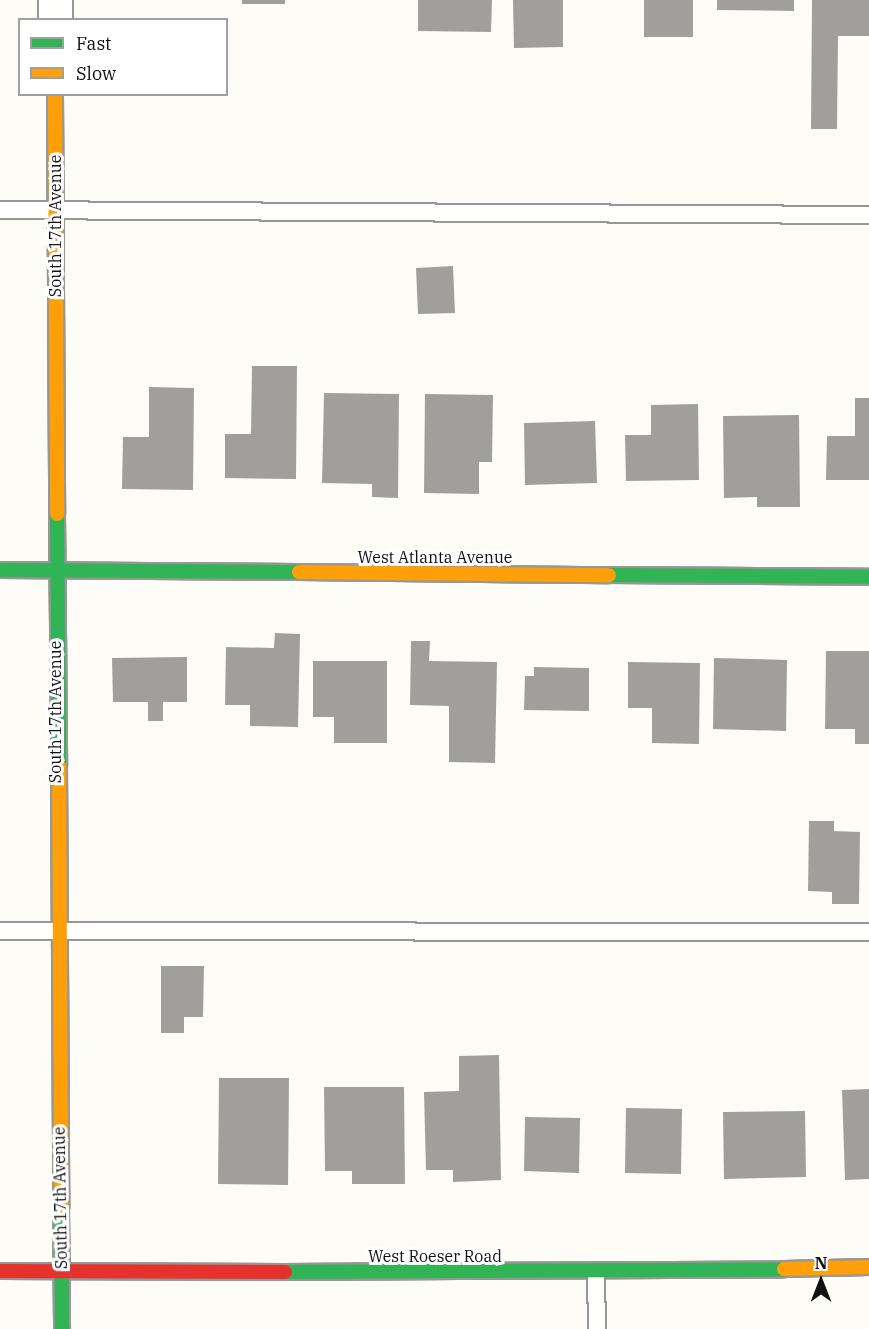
<!DOCTYPE html>
<style>
body{margin:0}
#map{position:relative;width:869px;height:1329px;overflow:hidden;background:#fdfcf7;font-family:"IBM Plex Serif",serif}
div>[style]{position:absolute}
[style*='--x']{left:calc(var(--x)*1px);top:calc(var(--y)*1px);width:calc(var(--w)*1px);rotate:calc(var(--a)*1deg)}
.building>*{inset:0;background:#a19f9c}
.roads{filter:drop-shadow(2px 0 #979795) drop-shadow(-2px 0 #979795) drop-shadow(0 2px #979795) drop-shadow(0 -2px #979795)}
.lane>*{height:16px;margin:-8px;padding:0 8px;transform-origin:8px;border-radius:8px;background:#fffffe}
.street>*{height:33px;margin:-16.5px;padding:0 16.5px;transform-origin:16.5px;border-radius:16.5px;background:#fffffe}
.fast>*{height:14px;margin:-7px;padding:0 7px;transform-origin:7px;border-radius:7px;background:#30b455}
.slow>*{height:14px;margin:-7px;padding:0 7px;transform-origin:7px;border-radius:7px;background:#ff9f0a}
.jam>*{height:14px;margin:-7px;padding:0 7px;transform-origin:7px;border-radius:7px;background:#e5322d}
span{translate:-50% -50%;white-space:nowrap;text-align:center;line-height:1.15;-webkit-text-stroke:6px #fff;paint-order:stroke}
.street-label{font-size:16px;color:#111}
.legend{position:absolute;left:18px;top:18px;width:210px;height:78px;box-sizing:border-box;background:#fff;border:2px solid #a0a0a0;margin:0;padding:8px 10px;list-style:none;font-size:18px;color:#111}
.legend li{display:flex;align-items:center;gap:12px;height:30px}
.legend b{width:30px;border:2px solid #a0a0a0}
.north{position:absolute;left:791px;top:1251px;width:60px;height:60px;-webkit-text-stroke:4px #fff;paint-order:stroke;rotate:0deg;font-size:16px;font-weight:700;line-height:24px;text-align:center;color:#111}
.north::after{content:'';display:block;margin:auto;width:21px;height:27px;background:#111;clip-path:polygon(50% 0,100% 100%,50% 72%,0 100%)}
</style>
<div id="map">
<div class="building">
<div style="clip-path:polygon(242px 0,285px 0,285px 4px,242px 4px)"></div>
<div style="clip-path:polygon(418px 0,492px 0,491px 32px,418px 31px)"></div>
<div style="clip-path:polygon(513px 0,563px 0,563px 47px,514px 48px)"></div>
<div style="clip-path:polygon(644px 0,693px 0,693px 37px,644px 37px)"></div>
<div style="clip-path:polygon(717px 0,794px 0,794px 11px,717px 10px)"></div>
<div style="clip-path:polygon(812px 0,869px 0,869px 36px,838px 36px,837px 129px,811px 129px)"></div>
<div style="clip-path:polygon(453px 266px,455px 313px,418px 314px,416px 268px)"></div>
<div style="clip-path:polygon(252px 366px,297px 366px,296px 479px,225px 478px,225px 434px,251px 434px)"></div>
<div style="clip-path:polygon(149px 387px,194px 388px,193px 490px,122px 489px,123px 437px,149px 437px)"></div>
<div style="clip-path:polygon(324px 393px,399px 394px,398px 498px,372px 497px,372px 484px,322px 483px)"></div>
<div style="clip-path:polygon(425px 394px,493px 395px,492px 462px,479px 462px,479px 494px,424px 493px)"></div>
<div style="clip-path:polygon(855px 398px,869px 398px,869px 480px,826px 480px,827px 436px,855px 436px)"></div>
<div style="clip-path:polygon(698px 404px,699px 480px,626px 481px,625px 435px,651px 435px,651px 405px)"></div>
<div style="clip-path:polygon(799px 415px,800px 507px,757px 507px,757px 497px,724px 498px,723px 416px)"></div>
<div style="clip-path:polygon(595px 421px,597px 483px,525px 485px,524px 423px)"></div>
<div style="clip-path:polygon(275px 633px,300px 634px,298px 727px,250px 726px,250px 705px,225px 705px,226px 647px,274px 648px)"></div>
<div style="clip-path:polygon(411px 641px,430px 641px,429px 661px,497px 662px,495px 763px,449px 762px,449px 706px,410px 705px)"></div>
<div style="clip-path:polygon(826px 651px,869px 651px,869px 744px,855px 744px,855px 729px,825px 729px)"></div>
<div style="clip-path:polygon(187px 657px,187px 702px,163px 702px,163px 721px,148px 721px,148px 702px,113px 702px,112px 658px)"></div>
<div style="clip-path:polygon(714px 658px,787px 660px,786px 731px,713px 729px)"></div>
<div style="clip-path:polygon(313px 661px,387px 661px,387px 743px,334px 743px,334px 717px,313px 717px)"></div>
<div style="clip-path:polygon(628px 662px,700px 663px,699px 744px,652px 743px,652px 708px,628px 708px)"></div>
<div style="clip-path:polygon(534px 667px,589px 668px,589px 711px,524px 710px,525px 676px,534px 676px)"></div>
<div style="clip-path:polygon(809px 821px,834px 821px,834px 831px,860px 832px,859px 904px,832px 904px,832px 892px,808px 891px)"></div>
<div style="clip-path:polygon(161px 966px,204px 966px,203px 1017px,184px 1017px,184px 1033px,161px 1033px)"></div>
<div style="clip-path:polygon(499px 1055px,501px 1180px,453px 1182px,453px 1170px,426px 1170px,424px 1092px,459px 1091px,459px 1056px)"></div>
<div style="clip-path:polygon(219px 1078px,289px 1078px,288px 1185px,218px 1184px)"></div>
<div style="clip-path:polygon(324px 1087px,404px 1087px,405px 1184px,352px 1184px,352px 1171px,325px 1171px)"></div>
<div style="clip-path:polygon(869px 1089px,869px 1179px,845px 1180px,842px 1090px)"></div>
<div style="clip-path:polygon(626px 1108px,682px 1109px,681px 1174px,625px 1173px)"></div>
<div style="clip-path:polygon(805px 1111px,806px 1177px,724px 1179px,723px 1112px)"></div>
<div style="clip-path:polygon(525px 1117px,580px 1118px,579px 1173px,524px 1171px)"></div>
</div>
<div class="roads">
<div class="lane">
<div style="--x:0;--y:210;--w:869;--a:0.33"></div>
<div style="--x:0;--y:931;--w:869;--a:0.07"></div>
<div style="--x:596;--y:1273;--w:56;--a:89"></div>
</div>
<div class="street">
<div style="--x:55;--y:20;--w:20;--a:-90"></div>
</div>
<div class="fast">
<div style="--x:57;--y:514;--w:252;--a:89.5"></div>
<div style="--x:0;--y:570;--w:299;--a:0.4"></div>
<div style="--x:609;--y:575;--w:260;--a:0.4"></div>
<div style="--x:61;--y:1208;--w:121;--a:89.5"></div>
<div style="--x:285;--y:1272;--w:499;--a:-0.3"></div>
</div>
<div class="slow">
<div style="--x:55;--y:94;--w:420;--a:89.7"></div>
<div style="--x:299;--y:572;--w:310;--a:0.6"></div>
<div style="--x:59;--y:766;--w:442;--a:89.7"></div>
<div style="--x:784;--y:1269;--w:85;--a:-1.3"></div>
</div>
<div class="jam">
<div style="--x:0;--y:1271;--w:285;--a:0.2"></div>
</div>
</div>
<div class="street-label">
<span style="left:55px;top:226px;rotate:-90deg">South 17th Avenue</span>
<span style="left:435px;top:557px">West Atlanta Avenue</span>
<span style="left:55px;top:712px;rotate:-90deg">South 17th Avenue</span>
<span style="left:60px;top:1198px;rotate:-91deg">South 17th Avenue</span>
<span style="left:435px;top:1256px">West Roeser Road</span>
</div>
<ul class="legend">
<li><b style="height:8px;background:#30b455"></b>Fast</li>
<li><b style="height:8px;background:#ff9f0a"></b>Slow</li>
</ul>
<div class="north">N</div>
</div>
